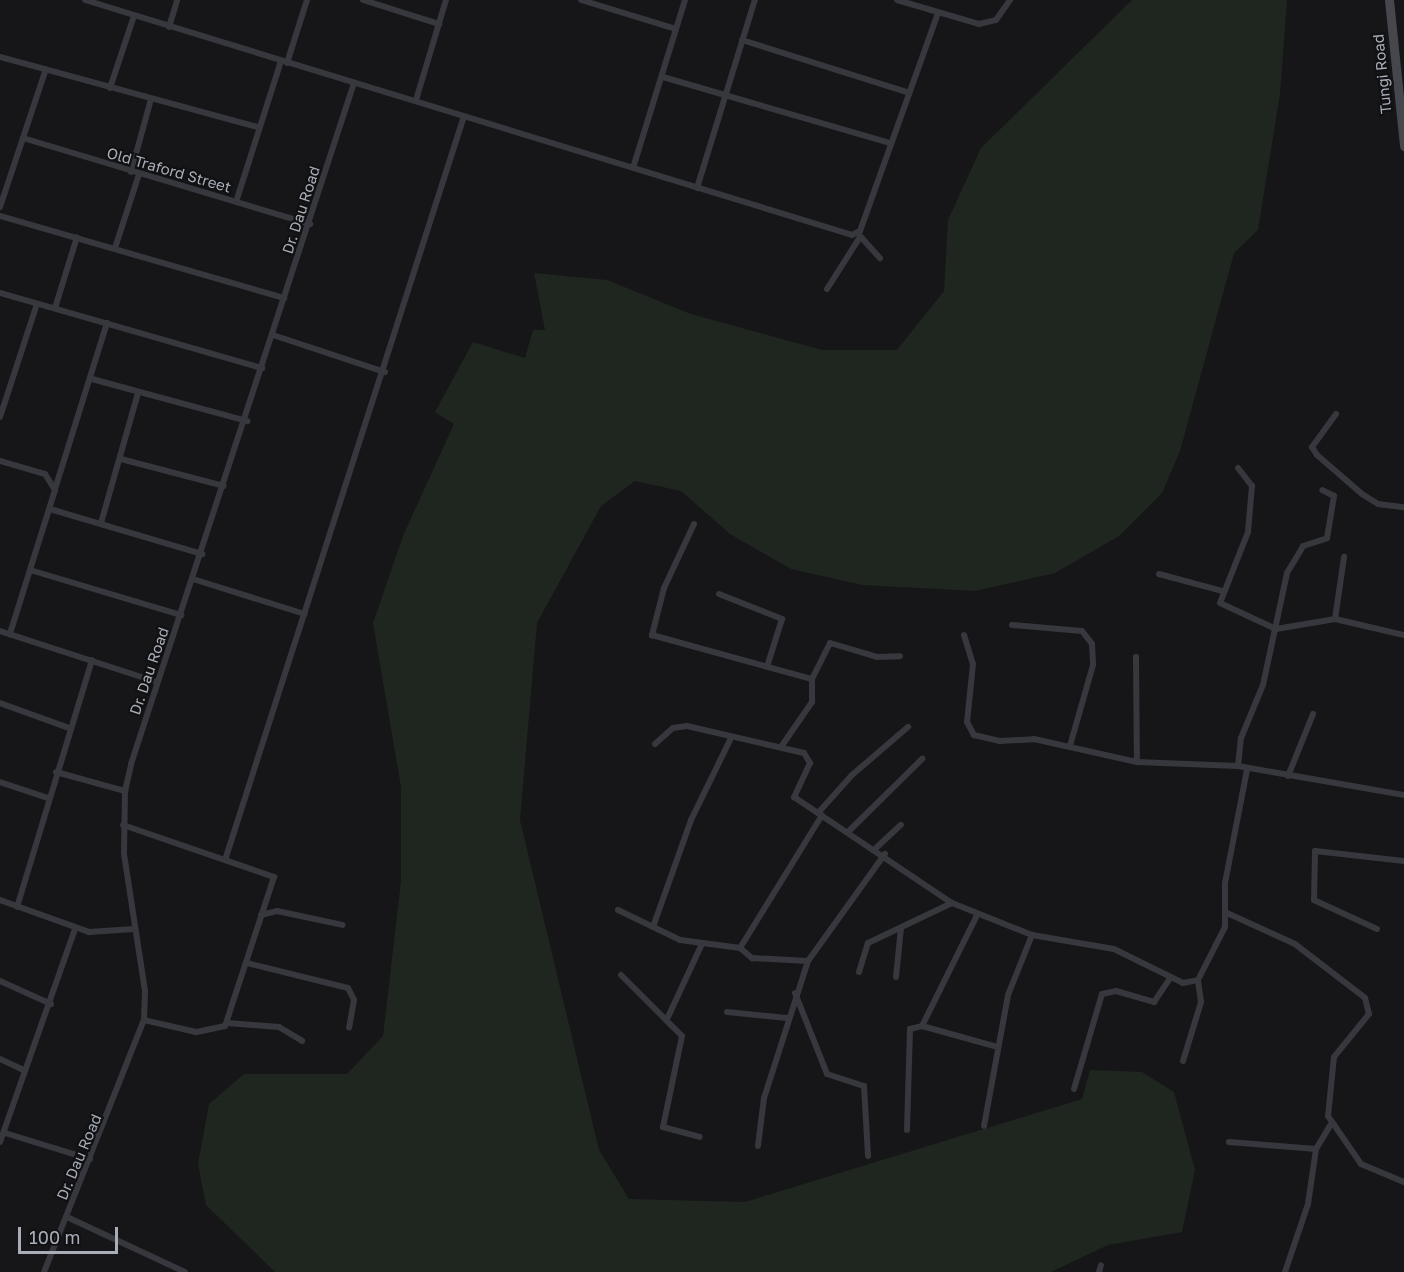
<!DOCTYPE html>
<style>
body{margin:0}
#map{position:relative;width:1404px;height:1272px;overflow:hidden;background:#161618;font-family:"Golos Text",sans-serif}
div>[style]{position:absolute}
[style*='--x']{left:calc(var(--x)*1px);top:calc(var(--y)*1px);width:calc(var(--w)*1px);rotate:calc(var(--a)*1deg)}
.green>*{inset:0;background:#1e261f}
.street>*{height:6px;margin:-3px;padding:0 3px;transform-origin:3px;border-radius:3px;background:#37383d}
.secondary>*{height:9px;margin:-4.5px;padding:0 4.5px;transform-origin:4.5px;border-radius:4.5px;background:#45474d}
span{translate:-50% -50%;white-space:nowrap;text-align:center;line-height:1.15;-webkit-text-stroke:4.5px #111113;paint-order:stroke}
.street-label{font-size:15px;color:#a8adb8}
.scale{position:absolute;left:18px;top:1227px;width:100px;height:27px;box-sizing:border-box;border:3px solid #a8adb8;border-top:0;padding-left:8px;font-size:18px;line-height:21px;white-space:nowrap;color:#a8adb8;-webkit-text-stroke:4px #111113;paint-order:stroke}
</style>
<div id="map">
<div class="green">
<div style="clip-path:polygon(1132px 0,1287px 0,1280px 94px,1258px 230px,1234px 253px,1180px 451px,1162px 493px,1119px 536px,1055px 573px,975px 591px,863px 585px,791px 569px,730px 534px,681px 491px,635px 481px,601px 506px,537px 623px,520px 820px,599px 1150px,629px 1199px,745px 1202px,1082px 1099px,1090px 1070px,1142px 1072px,1174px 1092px,1195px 1170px,1182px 1232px,1108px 1245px,1051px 1272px,275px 1272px,206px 1205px,198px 1164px,209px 1104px,244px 1074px,347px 1074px,383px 1036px,401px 881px,401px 787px,373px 623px,403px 536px,454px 424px,435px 412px,473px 342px,525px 358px,533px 330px,545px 330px,534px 273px,607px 280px,691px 314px,822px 350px,897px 350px,944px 291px,948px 220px,981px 148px)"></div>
</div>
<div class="street">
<div style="--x:85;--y:0;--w:802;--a:17.03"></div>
<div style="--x:852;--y:235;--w:9;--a:-27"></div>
<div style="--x:860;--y:231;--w:232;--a:-70.3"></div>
<div style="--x:363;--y:0;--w:80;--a:17.5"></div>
<div style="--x:581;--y:0;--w:99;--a:17"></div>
<div style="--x:897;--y:0;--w:85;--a:16.3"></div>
<div style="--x:979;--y:24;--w:17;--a:-13"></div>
<div style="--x:996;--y:20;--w:24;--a:-55"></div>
<div style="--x:169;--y:27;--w:28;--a:-73"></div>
<div style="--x:742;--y:40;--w:173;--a:17.5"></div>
<div style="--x:0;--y:57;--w:266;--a:15.2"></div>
<div style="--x:287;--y:63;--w:66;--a:-72.4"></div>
<div style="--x:663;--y:77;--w:236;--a:16.2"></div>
<div style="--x:110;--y:88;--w:76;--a:-71.6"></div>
<div style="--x:416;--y:100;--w:104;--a:-73.3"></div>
<div style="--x:23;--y:138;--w:300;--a:16.7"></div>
<div style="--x:633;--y:168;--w:176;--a:-72.8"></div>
<div style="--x:131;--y:172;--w:76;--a:-74.7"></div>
<div style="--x:697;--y:188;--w:197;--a:-72.9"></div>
<div style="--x:236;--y:202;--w:148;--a:-72.3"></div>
<div style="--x:0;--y:207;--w:145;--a:-71.6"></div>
<div style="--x:0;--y:216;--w:296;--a:16.1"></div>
<div style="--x:860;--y:236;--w:30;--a:48"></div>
<div style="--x:115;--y:248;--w:78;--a:-72"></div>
<div style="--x:827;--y:289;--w:62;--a:-57.6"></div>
<div style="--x:0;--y:293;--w:273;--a:16"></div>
<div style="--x:55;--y:308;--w:74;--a:-72.8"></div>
<div style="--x:273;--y:335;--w:118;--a:18.3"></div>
<div style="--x:92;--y:379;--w:161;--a:15.2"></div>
<div style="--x:1336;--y:414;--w:41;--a:126"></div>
<div style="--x:1312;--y:447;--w:9;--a:58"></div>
<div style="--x:1317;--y:455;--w:60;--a:40.9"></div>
<div style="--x:1362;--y:494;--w:19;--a:32"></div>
<div style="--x:1378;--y:504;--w:26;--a:7"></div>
<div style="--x:0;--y:417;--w:119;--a:-71.9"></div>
<div style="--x:121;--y:459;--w:106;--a:14.7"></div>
<div style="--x:0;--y:461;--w:47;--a:16.1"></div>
<div style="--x:45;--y:474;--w:19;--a:58"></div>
<div style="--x:55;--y:490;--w:151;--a:107.4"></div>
<div style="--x:1238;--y:468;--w:23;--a:52"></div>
<div style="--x:1252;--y:486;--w:46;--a:95"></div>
<div style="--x:1248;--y:532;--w:76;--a:111.5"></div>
<div style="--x:1220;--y:603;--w:62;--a:24.9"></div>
<div style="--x:1276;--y:629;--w:60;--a:-9.6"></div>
<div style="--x:1335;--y:619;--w:71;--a:13.1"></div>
<div style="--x:55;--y:489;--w:174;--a:-72.6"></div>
<div style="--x:50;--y:509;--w:159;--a:16.5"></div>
<div style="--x:101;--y:523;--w:135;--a:-74.1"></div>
<div style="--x:694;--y:524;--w:71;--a:115.1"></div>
<div style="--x:664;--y:588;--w:49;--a:104.3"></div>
<div style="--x:652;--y:635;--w:166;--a:15.4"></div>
<div style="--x:812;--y:679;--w:23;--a:90"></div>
<div style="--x:812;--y:702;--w:55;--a:124.6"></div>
<div style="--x:30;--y:570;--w:158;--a:16.6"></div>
<div style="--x:1159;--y:574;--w:65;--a:15.1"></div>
<div style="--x:193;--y:579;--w:117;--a:17.4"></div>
<div style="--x:719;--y:594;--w:68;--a:21.6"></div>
<div style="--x:782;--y:619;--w:50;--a:107.4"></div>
<div style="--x:1335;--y:619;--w:63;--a:-81.7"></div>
<div style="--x:1012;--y:625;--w:70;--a:4.9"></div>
<div style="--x:1082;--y:631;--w:16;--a:52"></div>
<div style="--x:1092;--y:644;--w:21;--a:87"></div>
<div style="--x:1093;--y:665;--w:84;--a:105.9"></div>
<div style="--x:0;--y:631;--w:165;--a:18"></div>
<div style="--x:964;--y:635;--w:30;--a:73"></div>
<div style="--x:973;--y:664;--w:58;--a:95.9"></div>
<div style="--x:967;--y:722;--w:15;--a:62"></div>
<div style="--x:974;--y:735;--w:27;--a:13"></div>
<div style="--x:1000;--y:741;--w:34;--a:-3"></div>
<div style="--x:1034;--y:739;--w:106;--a:12.6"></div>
<div style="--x:1137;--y:762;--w:101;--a:2.3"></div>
<div style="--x:1238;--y:766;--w:169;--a:9.9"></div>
<div style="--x:1136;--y:657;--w:105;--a:89.5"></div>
<div style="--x:812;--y:679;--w:40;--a:-63.4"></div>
<div style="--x:830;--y:643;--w:49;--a:16.6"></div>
<div style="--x:877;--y:657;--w:23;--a:-2"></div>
<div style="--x:0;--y:703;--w:73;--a:19.9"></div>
<div style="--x:655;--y:744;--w:24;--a:-42"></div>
<div style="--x:673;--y:728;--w:14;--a:-8"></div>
<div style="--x:687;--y:726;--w:120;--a:13"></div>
<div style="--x:804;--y:753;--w:12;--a:59"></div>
<div style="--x:810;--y:763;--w:38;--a:115"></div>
<div style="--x:794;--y:797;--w:190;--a:33.9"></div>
<div style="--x:952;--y:903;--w:86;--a:21.8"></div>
<div style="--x:1032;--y:935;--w:83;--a:9.7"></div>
<div style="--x:1114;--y:949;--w:77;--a:26.2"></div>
<div style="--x:1183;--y:983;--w:15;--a:-11"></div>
<div style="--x:1198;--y:980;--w:59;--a:-63"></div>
<div style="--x:1225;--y:927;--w:44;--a:-90"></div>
<div style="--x:1225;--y:883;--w:115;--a:-79"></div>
<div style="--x:1238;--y:766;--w:28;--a:-84"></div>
<div style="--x:1241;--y:738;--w:57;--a:-67.5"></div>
<div style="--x:1263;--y:685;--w:115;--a:-77.9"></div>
<div style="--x:1287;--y:573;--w:31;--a:-59"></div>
<div style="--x:1303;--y:546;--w:25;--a:-18"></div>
<div style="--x:1327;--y:538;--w:43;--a:-80.5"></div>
<div style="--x:1334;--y:496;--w:13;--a:-153"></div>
<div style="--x:56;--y:772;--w:72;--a:15.4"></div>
<div style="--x:1288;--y:776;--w:67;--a:-68"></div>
<div style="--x:0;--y:782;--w:51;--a:18.4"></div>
<div style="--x:818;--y:813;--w:51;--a:-48.2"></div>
<div style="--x:852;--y:775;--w:74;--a:-40.6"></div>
<div style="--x:123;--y:825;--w:160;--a:19"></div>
<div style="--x:274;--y:877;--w:157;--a:108.2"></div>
<div style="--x:225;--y:1026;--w:30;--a:168"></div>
<div style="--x:196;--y:1032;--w:53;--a:-167"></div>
<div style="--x:849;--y:831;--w:103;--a:-44.6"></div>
<div style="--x:876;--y:848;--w:34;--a:-43"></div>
<div style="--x:226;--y:857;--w:778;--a:-72.19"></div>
<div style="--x:0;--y:900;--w:95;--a:19.8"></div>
<div style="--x:89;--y:932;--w:45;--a:-3.8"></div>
<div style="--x:17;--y:907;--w:258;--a:-73.1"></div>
<div style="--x:618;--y:910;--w:69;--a:25.8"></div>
<div style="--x:680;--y:940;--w:61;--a:7.6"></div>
<div style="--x:740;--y:948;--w:156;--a:-58.3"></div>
<div style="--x:1227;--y:913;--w:75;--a:24.5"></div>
<div style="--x:1295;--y:944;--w:88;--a:37.6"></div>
<div style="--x:1365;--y:998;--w:16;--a:76"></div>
<div style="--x:1369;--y:1014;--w:55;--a:129.1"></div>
<div style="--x:1334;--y:1057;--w:59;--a:95.8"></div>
<div style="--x:1328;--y:1116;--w:58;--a:55.5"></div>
<div style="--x:1361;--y:1164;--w:47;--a:22.7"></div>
<div style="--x:261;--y:915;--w:16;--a:-14"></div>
<div style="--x:277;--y:911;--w:67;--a:12"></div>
<div style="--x:653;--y:927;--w:114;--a:-70.4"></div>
<div style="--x:691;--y:820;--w:91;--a:-64"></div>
<div style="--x:1377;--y:929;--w:69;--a:-155.3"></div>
<div style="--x:1314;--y:900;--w:49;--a:-88.8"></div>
<div style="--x:1315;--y:851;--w:90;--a:6.4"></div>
<div style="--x:740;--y:948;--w:16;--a:40"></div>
<div style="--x:752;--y:958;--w:56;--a:3.1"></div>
<div style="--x:247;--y:963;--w:104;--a:13.9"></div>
<div style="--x:348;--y:988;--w:13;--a:63"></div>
<div style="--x:354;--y:1000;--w:28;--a:100"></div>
<div style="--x:859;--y:972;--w:30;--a:-73"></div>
<div style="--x:868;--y:943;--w:93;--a:-25.5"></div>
<div style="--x:621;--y:975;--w:86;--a:45"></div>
<div style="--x:682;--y:1036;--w:93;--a:101.8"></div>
<div style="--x:663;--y:1127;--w:38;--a:15"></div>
<div style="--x:896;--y:977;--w:49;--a:-84.2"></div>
<div style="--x:0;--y:981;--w:56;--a:24.3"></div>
<div style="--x:795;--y:993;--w:87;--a:68.4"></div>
<div style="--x:827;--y:1074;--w:39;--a:18"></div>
<div style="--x:864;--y:1086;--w:70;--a:86.7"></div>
<div style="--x:727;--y:1012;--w:60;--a:5.7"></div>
<div style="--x:668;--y:1017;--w:78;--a:-65.1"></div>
<div style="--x:227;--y:1023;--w:52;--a:4.4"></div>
<div style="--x:279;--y:1027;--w:27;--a:31"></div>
<div style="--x:922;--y:1026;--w:122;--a:-63.6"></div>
<div style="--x:0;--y:1059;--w:26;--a:25"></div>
<div style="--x:1183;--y:1061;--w:62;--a:-73"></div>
<div style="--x:1201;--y:1002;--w:22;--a:-98"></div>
<div style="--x:1074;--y:1089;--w:99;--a:-73.6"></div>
<div style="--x:1102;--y:994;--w:14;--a:-12"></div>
<div style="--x:1116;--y:991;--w:40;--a:16"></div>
<div style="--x:1154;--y:1002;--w:27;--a:-56"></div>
<div style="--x:984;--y:1126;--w:133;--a:-79.6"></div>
<div style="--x:1008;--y:995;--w:65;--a:-68.2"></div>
<div style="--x:907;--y:1130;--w:101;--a:-88.3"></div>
<div style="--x:910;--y:1029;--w:12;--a:-14"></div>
<div style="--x:922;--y:1026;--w:78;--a:15.6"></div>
<div style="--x:5;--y:1133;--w:89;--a:17"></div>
<div style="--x:0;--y:1142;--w:226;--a:-70.6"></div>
<div style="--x:1229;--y:1142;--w:87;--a:4.6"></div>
<div style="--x:758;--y:1146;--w:48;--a:-82.9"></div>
<div style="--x:764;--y:1098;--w:144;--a:-72.2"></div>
<div style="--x:808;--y:961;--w:132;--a:-54.3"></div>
<div style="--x:67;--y:1217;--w:130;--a:25"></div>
<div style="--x:44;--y:1272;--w:271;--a:-68.4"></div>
<div style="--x:144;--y:1020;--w:29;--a:-88"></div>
<div style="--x:145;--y:991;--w:139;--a:-98.7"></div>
<div style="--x:124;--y:854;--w:63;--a:-89.1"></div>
<div style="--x:125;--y:791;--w:28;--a:-77"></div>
<div style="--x:131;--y:764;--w:717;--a:-71.87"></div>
<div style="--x:1099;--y:1272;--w:7;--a:-74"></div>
<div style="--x:1285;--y:1272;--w:72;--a:-71.3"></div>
<div style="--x:1308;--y:1204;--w:56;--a:-81.7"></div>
<div style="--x:1316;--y:1149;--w:29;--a:-59"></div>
</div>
<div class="secondary">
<div style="--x:1389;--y:0;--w:147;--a:84.1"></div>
</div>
<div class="street-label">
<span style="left:1382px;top:74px;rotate:-96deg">Tungi Road</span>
<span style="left:169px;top:170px;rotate:16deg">Old Traford Street</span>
<span style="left:301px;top:210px;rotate:-72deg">Dr. Dau Road</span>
<span style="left:149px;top:671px;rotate:-71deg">Dr. Dau Road</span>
<span style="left:79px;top:1157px;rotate:-67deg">Dr. Dau Road</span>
</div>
<div class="scale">100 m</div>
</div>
